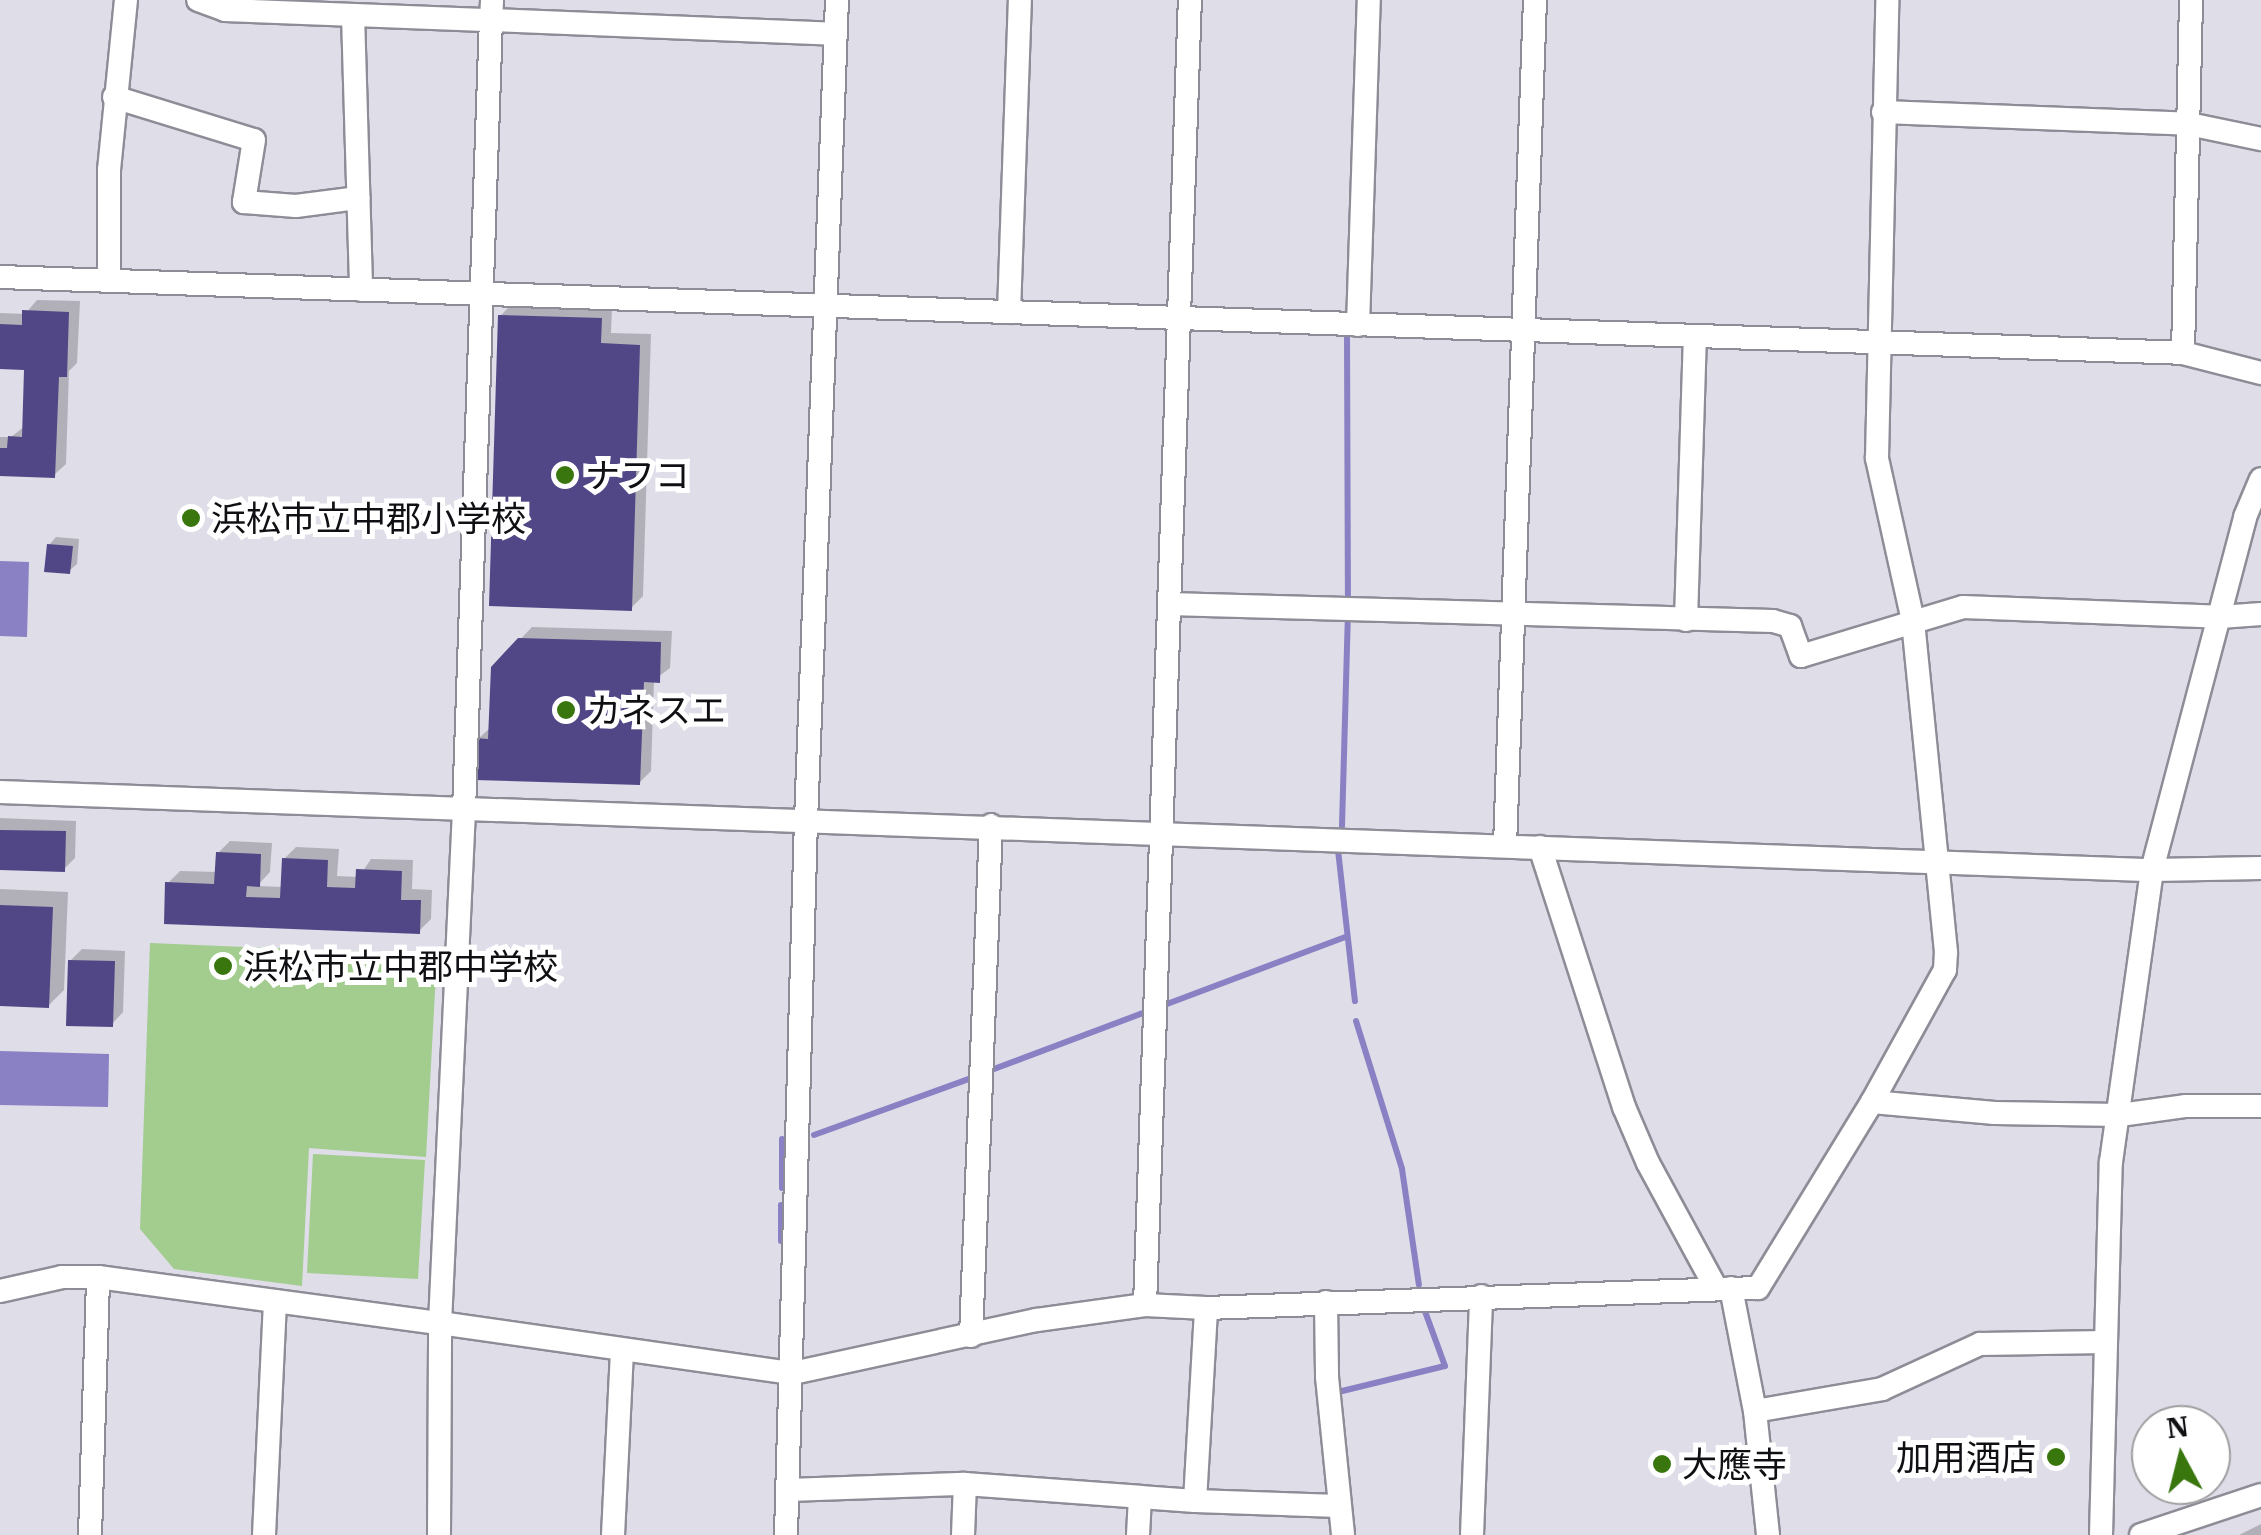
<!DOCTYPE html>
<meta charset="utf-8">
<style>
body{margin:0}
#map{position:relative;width:2261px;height:1535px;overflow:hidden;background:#dedde8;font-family:"IBM Plex Serif","Noto Sans JP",serif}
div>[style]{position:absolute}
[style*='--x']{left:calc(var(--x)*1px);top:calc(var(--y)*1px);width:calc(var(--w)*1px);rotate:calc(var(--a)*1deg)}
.green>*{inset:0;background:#a2cd8f}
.water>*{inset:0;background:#8a80c4}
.shadow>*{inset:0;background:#0003}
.stream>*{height:6px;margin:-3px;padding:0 3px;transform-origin:3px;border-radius:3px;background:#8a80c4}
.building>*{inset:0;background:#524786}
.roads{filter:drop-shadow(2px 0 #8d8d97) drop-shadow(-2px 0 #8d8d97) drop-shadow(0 2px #8d8d97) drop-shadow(0 -2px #8d8d97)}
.minor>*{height:22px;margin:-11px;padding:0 11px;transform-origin:11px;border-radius:11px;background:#fff}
.dots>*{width:28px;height:28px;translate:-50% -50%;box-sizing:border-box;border:5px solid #fff;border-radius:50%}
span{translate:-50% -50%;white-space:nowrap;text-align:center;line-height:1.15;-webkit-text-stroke:10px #fff;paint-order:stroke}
.poi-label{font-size:35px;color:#101014}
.left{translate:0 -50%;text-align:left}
.right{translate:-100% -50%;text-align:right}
.north{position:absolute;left:2131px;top:1405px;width:100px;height:100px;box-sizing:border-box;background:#fff;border:2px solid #9f9fa1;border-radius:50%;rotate:353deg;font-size:28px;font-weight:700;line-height:40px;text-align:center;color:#101014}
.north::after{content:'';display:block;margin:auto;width:35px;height:45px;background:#39760e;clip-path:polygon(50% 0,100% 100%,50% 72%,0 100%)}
</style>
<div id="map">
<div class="green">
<div style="clip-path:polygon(150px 943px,437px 955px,426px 1157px,309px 1148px,302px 1286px,174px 1269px,140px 1229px)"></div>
<div style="clip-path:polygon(313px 1154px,425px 1160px,418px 1279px,307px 1273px)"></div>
</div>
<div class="water">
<div style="clip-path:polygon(0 561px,29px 562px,27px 637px,0 636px)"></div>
<div style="clip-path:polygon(0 1051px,109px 1054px,108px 1107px,0 1105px)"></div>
</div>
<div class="shadow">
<div style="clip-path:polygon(37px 300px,80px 301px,77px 363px,69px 371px,66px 464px,54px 475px,0 474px,0 437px,11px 437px,25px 426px,27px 368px,0 367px,0 313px,25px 314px)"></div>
<div style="clip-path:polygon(512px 304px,612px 307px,611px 333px,651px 334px,643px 596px,631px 608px,500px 316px)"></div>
<div style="clip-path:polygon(56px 537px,79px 539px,77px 564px,69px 571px,49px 545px)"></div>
<div style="clip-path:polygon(532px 627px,672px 631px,670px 668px,654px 680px,651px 771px,639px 783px,478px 739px,491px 727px,493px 668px)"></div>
<div style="clip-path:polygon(0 818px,76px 821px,75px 858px,64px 869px,0 868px)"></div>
<div style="clip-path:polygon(230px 841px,272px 843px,270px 872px,257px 886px,283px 887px,284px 859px,296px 847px,339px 849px,337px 876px,359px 877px,371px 859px,413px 860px,412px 889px,432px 890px,431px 919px,419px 931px,168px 883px,180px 871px,217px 872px,218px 853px)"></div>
<div style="clip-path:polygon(0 889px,68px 892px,64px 990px,48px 1006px,0 1004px)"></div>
<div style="clip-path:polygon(82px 949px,125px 951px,123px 1012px,112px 1024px,70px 961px)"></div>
<div style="clip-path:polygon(2261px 1524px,2261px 1535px,2239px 1535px)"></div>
</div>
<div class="stream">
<div style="--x:1347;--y:334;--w:268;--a:89.8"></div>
<div style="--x:1342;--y:826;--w:211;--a:-88.4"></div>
<div style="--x:1338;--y:850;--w:152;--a:83.6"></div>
<div style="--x:1159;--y:1007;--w:199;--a:-20.6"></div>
<div style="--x:1356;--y:1021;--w:155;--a:72.7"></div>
<div style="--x:1402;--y:1169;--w:117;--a:81.7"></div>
<div style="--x:986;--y:1072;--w:173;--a:-20.6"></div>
<div style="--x:814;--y:1135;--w:170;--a:-19.9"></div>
<div style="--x:782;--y:1188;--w:49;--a:-90"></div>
<div style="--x:781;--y:1205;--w:36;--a:90"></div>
<div style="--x:1334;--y:1393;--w:114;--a:-13.7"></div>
<div style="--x:1445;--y:1366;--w:64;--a:-110.1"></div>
</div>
<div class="building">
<div style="clip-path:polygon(22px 310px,69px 312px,67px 377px,59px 377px,55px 478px,0 476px,0 448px,7px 448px,8px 436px,22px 437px,24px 370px,0 369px,0 324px,22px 325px)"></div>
<div style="clip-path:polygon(498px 315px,602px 318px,601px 343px,640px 345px,632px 611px,489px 606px)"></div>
<div style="clip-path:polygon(47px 544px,73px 546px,70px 574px,44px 572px)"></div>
<div style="clip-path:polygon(518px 638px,661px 642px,660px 683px,644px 682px,640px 785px,475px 780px,476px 738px,488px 739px,491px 667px)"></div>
<div style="clip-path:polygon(0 830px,66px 831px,65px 872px,0 870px)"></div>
<div style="clip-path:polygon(216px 852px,261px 854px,260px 887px,247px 886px,246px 897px,280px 898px,282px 858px,328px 860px,327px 887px,355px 888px,356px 869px,402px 871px,401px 900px,421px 900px,420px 934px,164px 924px,165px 882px,214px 884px)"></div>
<div style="clip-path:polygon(0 905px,53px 907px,49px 1008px,0 1006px)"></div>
<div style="clip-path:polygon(68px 960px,115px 961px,113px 1027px,66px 1026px)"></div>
</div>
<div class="roads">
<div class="minor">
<div style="--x:198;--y:0;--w:29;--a:20"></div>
<div style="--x:225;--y:10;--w:266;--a:2.2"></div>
<div style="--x:491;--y:20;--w:20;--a:-87"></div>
<div style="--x:353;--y:15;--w:275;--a:88.3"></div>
<div style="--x:114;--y:97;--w:146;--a:17.1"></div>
<div style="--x:254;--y:140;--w:63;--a:99.2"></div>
<div style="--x:244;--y:202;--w:52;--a:4.4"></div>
<div style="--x:296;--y:206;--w:63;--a:-7.4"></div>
<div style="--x:1883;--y:112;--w:306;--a:2.2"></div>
<div style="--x:2189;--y:124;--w:74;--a:11.8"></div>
<div style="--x:0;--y:277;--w:2184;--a:1.99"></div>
<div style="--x:2183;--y:353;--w:81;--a:14.4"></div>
<div style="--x:109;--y:280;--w:110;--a:-90"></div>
<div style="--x:109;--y:170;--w:171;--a:-84.3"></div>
<div style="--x:1009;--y:312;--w:312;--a:-88"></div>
<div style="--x:1358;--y:325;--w:325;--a:-88.1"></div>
<div style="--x:2183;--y:353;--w:353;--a:-88.7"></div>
<div style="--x:1169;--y:604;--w:604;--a:1.61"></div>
<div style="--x:1773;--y:621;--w:18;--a:16"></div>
<div style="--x:1790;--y:626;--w:32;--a:70"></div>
<div style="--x:1801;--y:656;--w:169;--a:-16.8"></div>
<div style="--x:1963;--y:607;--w:257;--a:2.2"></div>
<div style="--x:2220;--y:617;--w:41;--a:-4.2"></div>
<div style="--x:1686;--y:620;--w:282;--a:-88.2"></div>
<div style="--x:0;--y:792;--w:2153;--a:2.08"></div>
<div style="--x:2152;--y:870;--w:109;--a:-1.1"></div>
<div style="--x:1505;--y:846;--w:847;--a:-87.97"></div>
<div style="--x:1540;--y:847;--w:273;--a:72.1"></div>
<div style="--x:1624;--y:1107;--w:61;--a:66.8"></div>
<div style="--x:1648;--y:1163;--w:142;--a:61.5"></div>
<div style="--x:1872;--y:1102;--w:123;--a:5.1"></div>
<div style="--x:1995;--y:1113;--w:125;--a:0.9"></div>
<div style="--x:2120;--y:1115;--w:67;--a:-7.8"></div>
<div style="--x:2186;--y:1106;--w:75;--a:0"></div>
<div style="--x:1731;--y:1288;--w:125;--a:79"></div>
<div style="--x:1755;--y:1411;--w:125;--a:84"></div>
<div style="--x:0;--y:1291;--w:64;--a:-12.7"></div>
<div style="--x:62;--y:1277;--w:36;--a:0"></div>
<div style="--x:98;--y:1277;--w:345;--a:7.7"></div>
<div style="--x:440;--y:1323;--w:513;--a:-87.32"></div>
<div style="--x:464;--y:811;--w:791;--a:-88.05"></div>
<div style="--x:491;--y:20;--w:344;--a:2.3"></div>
<div style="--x:1326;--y:1302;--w:75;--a:89.2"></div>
<div style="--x:1327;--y:1377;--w:159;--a:84.2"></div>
<div style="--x:1206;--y:1308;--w:552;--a:-2.08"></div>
<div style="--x:1758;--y:1288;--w:218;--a:-58.5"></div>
<div style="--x:1872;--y:1102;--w:151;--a:-61.1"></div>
<div style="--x:1945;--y:970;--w:18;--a:-87"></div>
<div style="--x:1946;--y:952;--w:333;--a:-95.7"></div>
<div style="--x:1913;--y:621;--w:167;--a:-102.5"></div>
<div style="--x:1877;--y:458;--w:458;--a:-88.7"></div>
<div style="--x:971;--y:1336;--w:511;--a:-87.76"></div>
<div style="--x:1755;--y:1411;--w:129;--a:-9.8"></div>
<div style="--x:1882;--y:1389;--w:108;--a:-24.7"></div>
<div style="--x:1980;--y:1344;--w:126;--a:-0.9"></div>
<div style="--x:789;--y:1490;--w:176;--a:-2"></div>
<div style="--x:965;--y:1484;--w:175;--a:4.2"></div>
<div style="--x:1195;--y:1501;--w:144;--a:2"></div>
<div style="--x:90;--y:1535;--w:258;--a:-88.2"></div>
<div style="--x:264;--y:1535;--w:234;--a:-87.3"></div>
<div style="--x:439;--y:1535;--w:212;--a:-89.7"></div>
<div style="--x:440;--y:1323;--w:357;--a:8.1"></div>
<div style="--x:793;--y:1373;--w:250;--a:-12.3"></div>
<div style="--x:1037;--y:1320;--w:109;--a:-7.9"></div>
<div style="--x:613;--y:1535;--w:185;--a:-87.2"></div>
<div style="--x:786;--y:1535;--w:714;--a:-88.4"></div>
<div style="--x:806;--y:821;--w:822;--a:-87.84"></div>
<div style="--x:963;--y:1535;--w:51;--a:-87.8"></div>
<div style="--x:1138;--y:1535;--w:38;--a:-87"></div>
<div style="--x:1140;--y:1497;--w:55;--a:4.2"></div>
<div style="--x:1195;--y:1501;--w:193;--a:-86.7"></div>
<div style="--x:1206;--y:1308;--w:61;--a:-177.2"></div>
<div style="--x:1145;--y:1305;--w:1306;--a:-88.03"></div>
<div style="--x:1472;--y:1535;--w:239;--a:-87.8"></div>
<div style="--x:2101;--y:1535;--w:373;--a:-88.5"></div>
<div style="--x:2111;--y:1162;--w:295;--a:-82"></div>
<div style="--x:2152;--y:870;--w:365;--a:-75.2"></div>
<div style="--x:2245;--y:517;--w:41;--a:-67.2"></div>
<div style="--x:2141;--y:1535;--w:126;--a:-18.4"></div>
</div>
</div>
<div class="dots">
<div style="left:565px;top:475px;background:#39760e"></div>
<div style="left:191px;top:518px;background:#39760e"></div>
<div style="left:566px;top:710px;background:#39760e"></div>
<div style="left:223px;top:966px;background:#39760e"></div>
<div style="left:2056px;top:1457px;background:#39760e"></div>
<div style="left:1662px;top:1464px;background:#39760e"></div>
</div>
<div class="poi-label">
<span class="left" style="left:585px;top:475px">ナフコ</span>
<span class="left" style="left:211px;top:518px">浜松市立中郡小学校</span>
<span class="left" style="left:586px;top:710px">カネスエ</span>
<span class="left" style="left:243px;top:966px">浜松市立中郡中学校</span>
<span class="right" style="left:2036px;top:1457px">加用酒店</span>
<span class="left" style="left:1682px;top:1464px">大應寺</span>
</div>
<div class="north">N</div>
</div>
